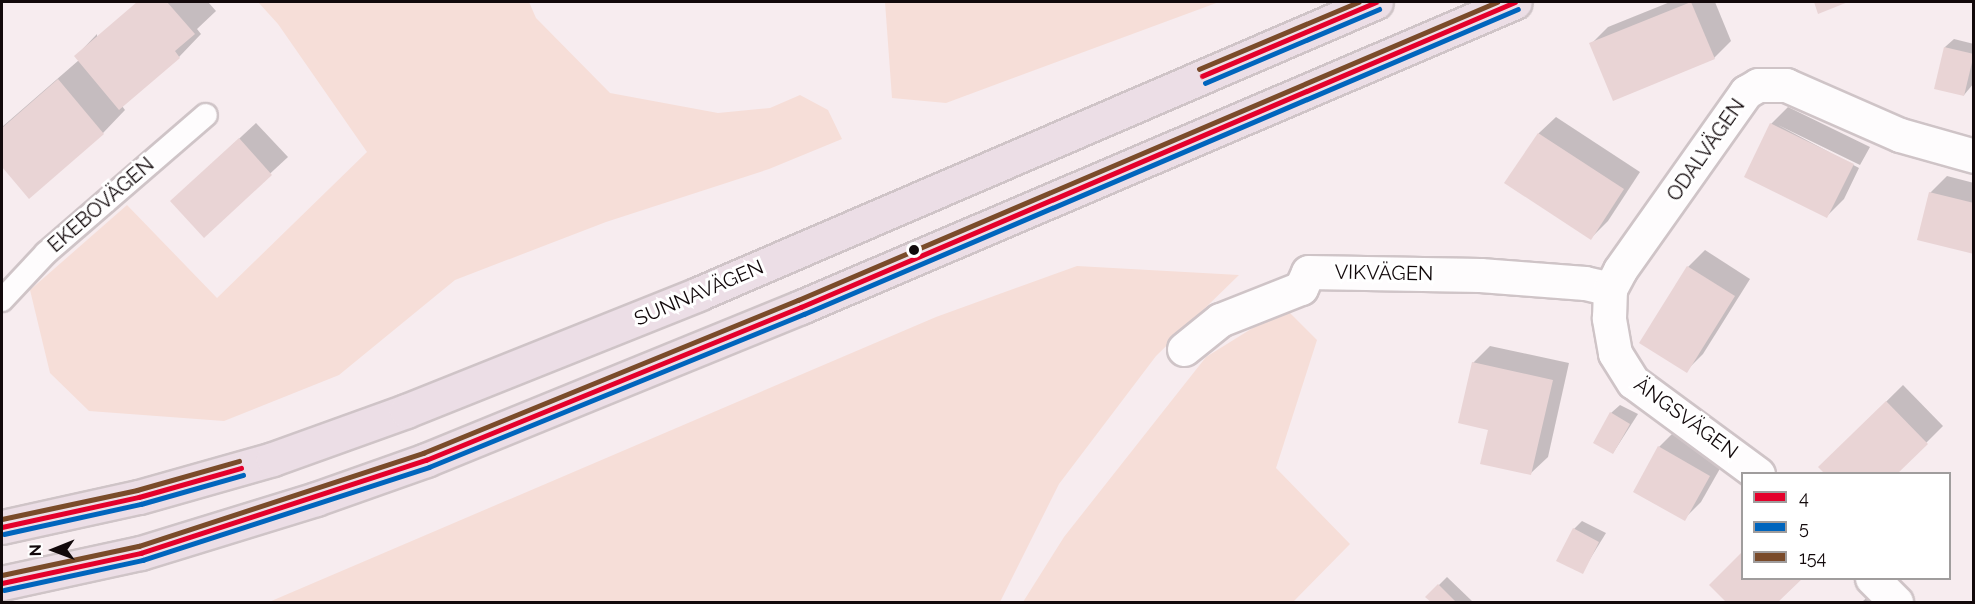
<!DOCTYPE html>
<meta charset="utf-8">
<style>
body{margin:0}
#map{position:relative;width:1975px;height:604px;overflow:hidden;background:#f7ecef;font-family:Raleway,sans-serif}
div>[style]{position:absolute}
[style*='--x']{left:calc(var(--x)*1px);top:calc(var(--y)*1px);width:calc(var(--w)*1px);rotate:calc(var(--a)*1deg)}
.green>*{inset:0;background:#f6ded8}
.shadow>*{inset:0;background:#0003}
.building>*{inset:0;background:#e9d4d5}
.roads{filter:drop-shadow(2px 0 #cfc4c7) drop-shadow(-2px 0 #cfc4c7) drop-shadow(0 2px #cfc4c7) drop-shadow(0 -2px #cfc4c7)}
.service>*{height:22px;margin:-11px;padding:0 11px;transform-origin:11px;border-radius:11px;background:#fefcfd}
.minor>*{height:33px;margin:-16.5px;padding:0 16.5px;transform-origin:16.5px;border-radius:16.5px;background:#fefcfd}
.trunk>*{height:33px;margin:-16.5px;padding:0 16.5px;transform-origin:16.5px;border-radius:16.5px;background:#ecdee6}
.bus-1>*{height:4.5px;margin:-2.25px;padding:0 2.25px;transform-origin:2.25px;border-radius:2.25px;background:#e4002b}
.bus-2>*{height:4.5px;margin:-2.25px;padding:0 2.25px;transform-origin:2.25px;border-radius:2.25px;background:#0065bd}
.bus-3>*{height:4.5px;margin:-2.25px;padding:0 2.25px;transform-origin:2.25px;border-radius:2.25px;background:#7a4b2a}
.dots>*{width:16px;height:16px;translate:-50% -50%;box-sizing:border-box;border:3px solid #fff;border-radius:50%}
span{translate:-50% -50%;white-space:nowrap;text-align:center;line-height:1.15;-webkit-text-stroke:6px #fff;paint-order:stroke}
.street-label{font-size:20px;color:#12090b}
.frame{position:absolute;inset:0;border:3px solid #12090b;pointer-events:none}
.legend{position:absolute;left:1741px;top:472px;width:210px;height:108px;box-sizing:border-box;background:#fff;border:2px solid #a09d9d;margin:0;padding:8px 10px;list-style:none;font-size:18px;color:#12090b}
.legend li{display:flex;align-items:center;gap:12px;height:30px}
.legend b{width:30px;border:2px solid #a09d9d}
.north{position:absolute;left:24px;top:520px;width:60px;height:60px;-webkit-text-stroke:4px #fff;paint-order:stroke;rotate:269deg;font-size:16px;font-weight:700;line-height:24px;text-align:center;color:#12090b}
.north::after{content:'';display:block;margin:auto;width:21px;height:27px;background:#12090b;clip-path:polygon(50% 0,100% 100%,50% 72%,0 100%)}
</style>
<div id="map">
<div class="green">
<div style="clip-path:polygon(258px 2px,529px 2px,536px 18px,610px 93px,718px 113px,770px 108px,800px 95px,828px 110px,842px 139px,769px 169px,606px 222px,455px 280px,339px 375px,224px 421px,89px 411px,50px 373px,30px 290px,127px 205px,217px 298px,367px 152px,278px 24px)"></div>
<div style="clip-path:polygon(885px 2px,1219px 2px,946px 103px,892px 98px)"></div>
<div style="clip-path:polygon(1077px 266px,1239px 275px,1156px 356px,1059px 484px,1000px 602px,269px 602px,936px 317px)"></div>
<div style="clip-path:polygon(1285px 308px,1317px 340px,1276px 468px,1350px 544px,1293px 602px,1023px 602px,1064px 537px,1206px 357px)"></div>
</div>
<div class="shadow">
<div style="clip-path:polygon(140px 2px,208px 2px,216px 11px,197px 29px,201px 34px,179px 57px,122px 106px,125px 110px,103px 133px,29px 197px,2px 165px,2px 127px,79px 60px,76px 56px,97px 34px,97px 38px)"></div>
<div style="clip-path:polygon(1670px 2px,1715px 2px,1731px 41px,1714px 58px,1591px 44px,1608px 27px)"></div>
<div style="clip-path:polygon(1954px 39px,1974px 44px,1974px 83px,1964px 95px,1945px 47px)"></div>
<div style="clip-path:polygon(1788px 107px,1870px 147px,1860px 165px,1776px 124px,1859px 168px,1844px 199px,1827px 216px,1771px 124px)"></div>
<div style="clip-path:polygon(1556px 117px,1640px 172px,1608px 221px,1591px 238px,1507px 183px,1539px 133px)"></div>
<div style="clip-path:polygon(256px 123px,288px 157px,204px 235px,172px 201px)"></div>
<div style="clip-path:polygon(1947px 176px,1974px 183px,1974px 253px,1930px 193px)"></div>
<div style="clip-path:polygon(1705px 250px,1750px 279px,1703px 354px,1686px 371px,1688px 267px)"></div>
<div style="clip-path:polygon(1490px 346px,1569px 363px,1548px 457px,1531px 473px,1489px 429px,1473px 363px)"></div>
<div style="clip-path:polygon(1903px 385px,1943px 426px,1895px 474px,1820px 467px)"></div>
<div style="clip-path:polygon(1620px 405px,1638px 414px,1613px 453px,1611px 413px)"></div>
<div style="clip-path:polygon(1676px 430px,1726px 458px,1701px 502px,1684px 519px,1659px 447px)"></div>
<div style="clip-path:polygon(1582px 521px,1606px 533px,1582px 572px,1574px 529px)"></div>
<div style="clip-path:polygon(1742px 554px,1742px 578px,1800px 578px,1776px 602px,1728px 602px,1711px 585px)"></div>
<div style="clip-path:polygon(1447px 577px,1473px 602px,1433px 602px,1427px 597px)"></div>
<div style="clip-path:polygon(1875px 590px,1887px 602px,1862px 602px)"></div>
</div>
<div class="building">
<div style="clip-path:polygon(137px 2px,167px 2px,195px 34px,175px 51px,180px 58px,119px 110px,74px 56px)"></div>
<div style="clip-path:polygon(1691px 2px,1715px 59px,1613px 101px,1589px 43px)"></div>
<div style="clip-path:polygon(1814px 2px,1848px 2px,1818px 14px)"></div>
<div style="clip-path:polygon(1944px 47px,1974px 54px,1964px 96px,1934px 89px)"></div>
<div style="clip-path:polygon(58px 79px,104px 134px,29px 199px,2px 167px,2px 128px)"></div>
<div style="clip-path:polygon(1770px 123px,1854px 164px,1827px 218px,1744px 177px)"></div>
<div style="clip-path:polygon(1538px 133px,1624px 189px,1591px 240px,1504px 183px)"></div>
<div style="clip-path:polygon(239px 138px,272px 175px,204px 238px,170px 201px)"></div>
<div style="clip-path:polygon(1929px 192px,1974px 203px,1974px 254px,1917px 240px)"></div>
<div style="clip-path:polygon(1687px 266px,1735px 296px,1687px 373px,1639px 343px)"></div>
<div style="clip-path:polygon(1472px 362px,1553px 380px,1531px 475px,1480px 464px,1488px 430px,1458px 423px)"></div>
<div style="clip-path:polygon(1886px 401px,1928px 444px,1897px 474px,1825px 474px,1818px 467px)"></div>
<div style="clip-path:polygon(1610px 412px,1630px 424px,1613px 454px,1593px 443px)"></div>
<div style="clip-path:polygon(1658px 446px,1710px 476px,1685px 521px,1633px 492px)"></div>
<div style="clip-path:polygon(1573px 528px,1599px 542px,1583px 574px,1556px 561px)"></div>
<div style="clip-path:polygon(1742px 552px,1742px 578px,1803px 578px,1778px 602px,1726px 602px,1709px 585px)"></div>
<div style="clip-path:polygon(1438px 584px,1456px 602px,1431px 602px,1425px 597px)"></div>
</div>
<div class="roads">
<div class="service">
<div style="--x:2;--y:300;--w:64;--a:-46.9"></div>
<div style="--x:46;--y:253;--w:211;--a:-40.8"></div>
</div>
<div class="minor">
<div style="--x:1184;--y:349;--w:46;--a:-38.9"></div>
<div style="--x:1220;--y:320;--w:87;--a:-21.6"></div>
<div style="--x:1301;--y:288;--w:17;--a:-66"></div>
<div style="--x:1308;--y:272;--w:172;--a:1"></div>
<div style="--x:1480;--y:275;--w:105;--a:4.4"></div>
<div style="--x:1585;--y:283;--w:26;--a:13"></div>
<div style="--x:1758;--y:474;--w:155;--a:-143.6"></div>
<div style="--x:1633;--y:382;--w:34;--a:-122"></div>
<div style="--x:1615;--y:353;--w:36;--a:-100"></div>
<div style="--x:1609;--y:318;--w:29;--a:-88"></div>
<div style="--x:1610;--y:289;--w:21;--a:-62"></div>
<div style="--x:1620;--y:270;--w:218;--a:-54.7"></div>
<div style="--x:1746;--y:92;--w:14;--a:-30"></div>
<div style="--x:1758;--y:85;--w:28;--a:0"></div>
<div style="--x:1786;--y:85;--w:124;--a:23.7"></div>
<div style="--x:1900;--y:135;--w:77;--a:15.8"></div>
<div style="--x:1872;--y:578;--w:34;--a:45"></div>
</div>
<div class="trunk">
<div style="--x:2;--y:527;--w:140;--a:-12.4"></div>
<div style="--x:139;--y:497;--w:139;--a:-15.8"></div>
<div style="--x:273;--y:459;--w:141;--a:-19.8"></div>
<div style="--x:406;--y:411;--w:315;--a:-21.8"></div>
<div style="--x:698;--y:294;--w:738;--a:-23.3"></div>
<div style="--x:2;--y:583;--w:142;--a:-12.2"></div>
<div style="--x:141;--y:553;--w:183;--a:-17.1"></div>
<div style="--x:316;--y:499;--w:117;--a:-19.5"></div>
<div style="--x:426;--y:460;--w:405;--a:-22.2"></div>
<div style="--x:801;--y:307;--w:776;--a:-23.13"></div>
</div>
</div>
<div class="bus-1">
<div style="--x:1202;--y:76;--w:189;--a:-23"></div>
<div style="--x:2;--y:527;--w:140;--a:-12.4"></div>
<div style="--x:139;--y:497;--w:106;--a:-15.9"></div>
<div style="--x:2;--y:583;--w:142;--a:-12.2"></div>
<div style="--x:141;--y:553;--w:300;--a:-18.1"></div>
<div style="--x:426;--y:460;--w:405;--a:-22.2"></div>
<div style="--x:801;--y:307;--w:776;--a:-23.13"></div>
</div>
<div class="bus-2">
<div style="--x:1205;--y:83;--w:189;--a:-23"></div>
<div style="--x:4;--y:534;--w:140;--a:-12.4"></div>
<div style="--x:141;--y:504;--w:106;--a:-15.9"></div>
<div style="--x:4;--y:590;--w:142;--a:-12.2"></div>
<div style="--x:143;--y:560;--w:301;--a:-18"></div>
<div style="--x:429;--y:467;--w:405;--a:-22.2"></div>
<div style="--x:804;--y:314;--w:776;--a:-23.13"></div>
</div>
<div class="bus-3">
<div style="--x:1199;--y:69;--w:173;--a:-22.8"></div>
<div style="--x:2;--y:519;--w:138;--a:-12.1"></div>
<div style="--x:137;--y:490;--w:106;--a:-15.9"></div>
<div style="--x:2;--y:575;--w:140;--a:-12"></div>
<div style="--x:139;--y:546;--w:299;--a:-18.1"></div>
<div style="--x:423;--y:453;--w:405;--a:-22.2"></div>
<div style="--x:798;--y:300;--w:760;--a:-23.09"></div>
</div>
<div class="dots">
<div style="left:914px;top:250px;background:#12090b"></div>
</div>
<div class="street-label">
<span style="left:1706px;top:150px;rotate:-55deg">ODALVÄGEN</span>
<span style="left:101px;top:205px;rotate:-41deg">EKEBOVÄGEN</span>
<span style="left:1384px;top:273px;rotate:1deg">VIKVÄGEN</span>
<span style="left:699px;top:293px;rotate:-23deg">SUNNAVÄGEN</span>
<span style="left:1686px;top:418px;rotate:36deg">ÄNGSVÄGEN</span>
</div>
<div class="frame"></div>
<ul class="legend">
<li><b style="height:8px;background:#e4002b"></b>4</li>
<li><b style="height:8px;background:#0065bd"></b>5</li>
<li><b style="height:8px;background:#7a4b2a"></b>154</li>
</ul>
<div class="north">N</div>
</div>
